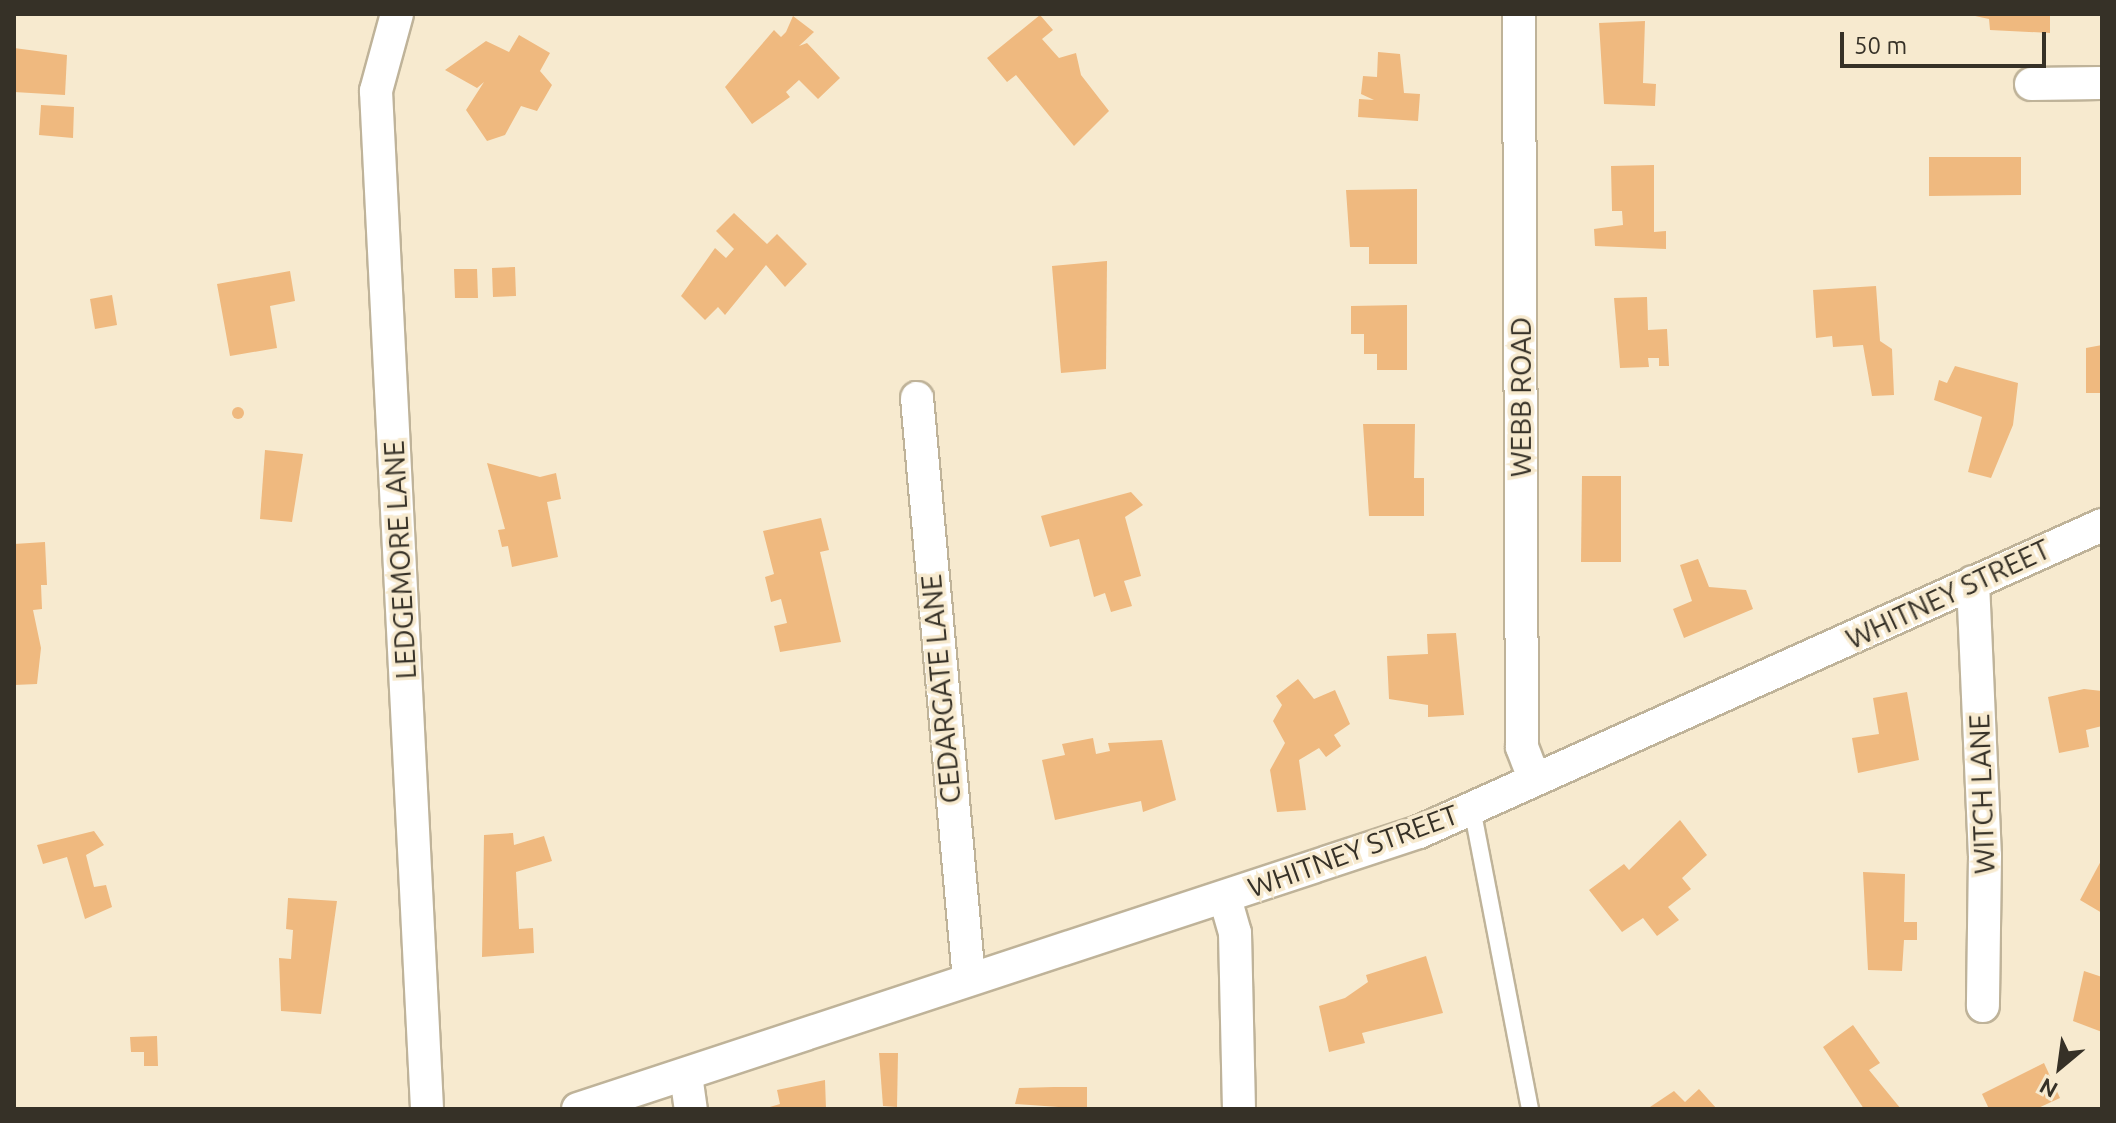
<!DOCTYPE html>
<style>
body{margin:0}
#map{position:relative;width:2116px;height:1123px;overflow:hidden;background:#f7eacf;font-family:Ubuntu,sans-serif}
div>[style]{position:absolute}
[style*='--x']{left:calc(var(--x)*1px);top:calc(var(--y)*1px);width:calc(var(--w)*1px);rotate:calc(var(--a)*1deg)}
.building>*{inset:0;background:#efb97f}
.round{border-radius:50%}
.roads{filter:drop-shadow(2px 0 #bfb399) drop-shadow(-2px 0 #bfb399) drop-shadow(0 2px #bfb399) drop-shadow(0 -2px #bfb399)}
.lane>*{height:16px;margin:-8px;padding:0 8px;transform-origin:8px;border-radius:8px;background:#fff}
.street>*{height:32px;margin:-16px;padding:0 16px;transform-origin:16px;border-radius:16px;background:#fff}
span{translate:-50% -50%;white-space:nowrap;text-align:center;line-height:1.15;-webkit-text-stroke:7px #f7eacf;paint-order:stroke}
.street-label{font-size:28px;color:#363127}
.frame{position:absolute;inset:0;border:16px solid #363127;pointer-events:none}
.north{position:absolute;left:2020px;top:1027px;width:80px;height:80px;-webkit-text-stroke:6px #f7eacf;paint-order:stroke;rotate:209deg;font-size:22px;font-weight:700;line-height:32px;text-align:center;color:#363127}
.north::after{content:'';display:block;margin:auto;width:28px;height:36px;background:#363127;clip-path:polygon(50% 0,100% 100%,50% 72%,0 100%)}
.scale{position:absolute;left:1840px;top:32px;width:206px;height:36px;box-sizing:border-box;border:4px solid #363127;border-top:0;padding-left:10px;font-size:24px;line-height:28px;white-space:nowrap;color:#363127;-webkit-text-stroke:6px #f7eacf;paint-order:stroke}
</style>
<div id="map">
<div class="building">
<div style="clip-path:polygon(1966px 14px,2050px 14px,2050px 33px,1990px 30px,1989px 19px)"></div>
<div style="clip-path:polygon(1040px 15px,1053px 30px,1042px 39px,1059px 58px,1076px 53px,1081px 75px,1109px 111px,1074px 146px,1016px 75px,1007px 82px,987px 58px)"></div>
<div style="clip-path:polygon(793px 16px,814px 32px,799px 46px,807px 43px,840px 78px,818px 99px,799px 80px,786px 92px,790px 97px,752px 124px,725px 87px,774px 30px,781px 37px,786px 32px)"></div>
<div style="clip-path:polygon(1645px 21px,1643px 83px,1656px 84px,1655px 106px,1604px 104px,1599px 23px)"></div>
<div style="clip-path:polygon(519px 35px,550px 53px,540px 71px,552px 85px,537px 111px,521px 106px,505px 135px,487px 141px,466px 110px,484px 82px,477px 88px,445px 70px,486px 41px,509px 52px)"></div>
<div style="clip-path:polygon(14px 48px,67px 55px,65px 95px,14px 92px)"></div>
<div style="clip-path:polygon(1378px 52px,1400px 54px,1404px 93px,1420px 94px,1418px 121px,1358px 117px,1359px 99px,1374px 100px,1361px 94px,1363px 76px,1377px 77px)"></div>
<div style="clip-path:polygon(41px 105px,74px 107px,73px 138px,39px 135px)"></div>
<div style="clip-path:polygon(1929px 157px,2021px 157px,2021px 195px,1929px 196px)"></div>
<div style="clip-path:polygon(1654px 165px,1654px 232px,1666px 231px,1666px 249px,1595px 246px,1594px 229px,1623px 225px,1622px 211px,1612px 211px,1611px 166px)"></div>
<div style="clip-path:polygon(1417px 189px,1417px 264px,1369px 264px,1369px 247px,1350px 247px,1346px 190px)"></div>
<div style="clip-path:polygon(734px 213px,767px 244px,777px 234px,807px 264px,785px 287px,766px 265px,725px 315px,718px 307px,705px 320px,681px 296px,715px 248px,726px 258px,734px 249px,716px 231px)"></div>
<div style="clip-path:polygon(1107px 261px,1106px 369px,1061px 373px,1052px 266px)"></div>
<div style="clip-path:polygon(515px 267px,516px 296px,493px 297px,492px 268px)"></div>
<div style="clip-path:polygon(454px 269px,477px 269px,478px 298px,455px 298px)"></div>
<div style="clip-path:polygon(290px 271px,295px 301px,270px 306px,277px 348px,230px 356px,217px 284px)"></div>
<div style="clip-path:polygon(1876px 286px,1880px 341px,1892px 349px,1894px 395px,1872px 396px,1863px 345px,1833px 347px,1832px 336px,1816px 338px,1813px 290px)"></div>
<div style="clip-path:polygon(112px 295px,117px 325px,95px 329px,90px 299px)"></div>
<div style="clip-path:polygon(1647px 297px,1648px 330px,1667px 329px,1669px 366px,1659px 366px,1659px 358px,1648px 358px,1649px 367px,1620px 368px,1614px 298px)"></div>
<div style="clip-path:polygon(1407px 305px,1407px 370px,1377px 370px,1377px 354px,1364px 354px,1364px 334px,1351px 334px,1351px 306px)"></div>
<div style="clip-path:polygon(2102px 345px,2102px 393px,2086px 393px,2086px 348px)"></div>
<div style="clip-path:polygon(1955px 366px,2018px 383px,2013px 425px,1991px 478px,1968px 472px,1982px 417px,1934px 400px,1939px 380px,1947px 383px)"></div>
<div class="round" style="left:232px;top:407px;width:12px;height:12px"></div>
<div style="clip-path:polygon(1363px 424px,1415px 424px,1414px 478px,1424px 478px,1424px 516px,1369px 516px)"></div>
<div style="clip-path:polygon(265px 450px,303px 454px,292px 522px,260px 519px)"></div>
<div style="clip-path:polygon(487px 463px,540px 477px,556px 473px,561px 499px,547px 502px,558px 557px,512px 567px,508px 546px,502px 547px,498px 530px,505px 529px)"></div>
<div style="clip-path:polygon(1582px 476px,1621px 476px,1621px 562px,1581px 562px)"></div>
<div style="clip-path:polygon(1131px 492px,1143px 505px,1125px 517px,1141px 576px,1124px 581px,1132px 606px,1111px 612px,1105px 593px,1094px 597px,1079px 539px,1050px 547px,1041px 516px)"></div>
<div style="clip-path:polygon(821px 518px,829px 550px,820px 552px,841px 642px,780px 652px,774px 626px,787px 623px,781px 599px,771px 602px,765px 577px,774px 574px,763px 531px)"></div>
<div style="clip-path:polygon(45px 542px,47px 585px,41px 585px,42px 609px,33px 610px,41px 648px,37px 684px,14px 685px,14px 544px)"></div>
<div style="clip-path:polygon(1698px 559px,1709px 587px,1746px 590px,1753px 609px,1684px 638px,1673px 609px,1692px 601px,1680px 565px)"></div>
<div style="clip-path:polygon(1456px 633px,1464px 715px,1428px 717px,1428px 705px,1389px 699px,1387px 656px,1428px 654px,1427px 634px)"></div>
<div style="clip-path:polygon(1298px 679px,1314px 699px,1335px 690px,1350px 724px,1334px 735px,1341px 746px,1326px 757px,1319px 748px,1299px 760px,1306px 810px,1277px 812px,1270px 770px,1285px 743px,1273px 721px,1282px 705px,1276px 696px)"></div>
<div style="clip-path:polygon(2084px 689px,2102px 691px,2102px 726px,2086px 730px,2089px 747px,2059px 753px,2048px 697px)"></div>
<div style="clip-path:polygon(1907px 692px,1919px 760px,1858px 773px,1852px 738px,1879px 734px,1873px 698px)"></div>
<div style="clip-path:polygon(1093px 738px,1096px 754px,1110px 751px,1108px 743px,1162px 740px,1176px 800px,1143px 812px,1141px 801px,1055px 820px,1042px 760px,1065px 755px,1062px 744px)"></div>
<div style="clip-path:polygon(1680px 820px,1707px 855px,1682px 878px,1691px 889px,1668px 907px,1679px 920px,1657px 936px,1643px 918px,1622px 932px,1589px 890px,1624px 864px,1629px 870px)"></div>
<div style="clip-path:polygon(94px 831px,104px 845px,86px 855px,94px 887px,106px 885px,112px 907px,85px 919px,67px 857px,43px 864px,37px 845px)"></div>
<div style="clip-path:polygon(513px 833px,514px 845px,544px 836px,552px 861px,516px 872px,519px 929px,533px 928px,534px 953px,482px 957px,484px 835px)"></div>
<div style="clip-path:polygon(2102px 859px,2102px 913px,2080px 900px)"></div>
<div style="clip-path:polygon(1863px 872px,1905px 874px,1904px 922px,1917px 922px,1917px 940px,1904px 940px,1902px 971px,1868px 970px)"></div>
<div style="clip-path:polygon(288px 898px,337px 901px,321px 1014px,281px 1011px,279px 958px,291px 959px,293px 930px,286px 929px)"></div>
<div style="clip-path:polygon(1426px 956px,1443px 1013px,1362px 1033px,1365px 1043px,1329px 1052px,1319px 1006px,1345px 998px,1368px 982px,1366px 975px)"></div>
<div style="clip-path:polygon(2084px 971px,2102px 977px,2102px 1032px,2073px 1021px)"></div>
<div style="clip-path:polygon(1853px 1025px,1880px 1063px,1869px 1070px,1901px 1109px,1864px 1109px,1823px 1047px)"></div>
<div style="clip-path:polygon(157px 1036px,158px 1066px,144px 1066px,144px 1052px,131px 1052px,130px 1037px)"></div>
<div style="clip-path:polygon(879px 1053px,898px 1053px,897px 1107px,883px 1106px)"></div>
<div style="clip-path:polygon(2044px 1063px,2060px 1098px,2036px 1109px,1989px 1109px,1982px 1094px)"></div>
<div style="clip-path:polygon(825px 1080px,826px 1109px,763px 1109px,780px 1104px,777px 1090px)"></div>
<div style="clip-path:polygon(1054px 1087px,1087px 1087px,1087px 1109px,1015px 1104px,1019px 1088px)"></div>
<div style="clip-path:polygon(1699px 1089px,1717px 1109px,1647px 1109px,1674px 1091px,1685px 1102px)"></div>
</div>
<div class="roads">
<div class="lane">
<div style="--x:1472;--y:808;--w:307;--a:79.1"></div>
</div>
<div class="street">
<div style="--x:397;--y:14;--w:80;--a:105.3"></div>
<div style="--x:376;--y:91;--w:1019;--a:87.13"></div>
<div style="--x:1519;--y:14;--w:733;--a:89.77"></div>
<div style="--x:1522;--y:747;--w:34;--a:69"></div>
<div style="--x:2031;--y:84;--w:71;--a:-0.8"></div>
<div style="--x:917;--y:398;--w:583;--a:84.89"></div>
<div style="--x:1973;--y:582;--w:274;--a:87.5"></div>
<div style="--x:1985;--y:856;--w:150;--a:90.8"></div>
<div style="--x:1225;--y:898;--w:36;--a:74"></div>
<div style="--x:1235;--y:933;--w:176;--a:88.7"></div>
<div style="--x:686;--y:1075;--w:34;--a:82"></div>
<div style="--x:578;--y:1109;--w:885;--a:-18.23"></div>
<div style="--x:1419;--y:832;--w:749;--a:-24.2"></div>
</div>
</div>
<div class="street-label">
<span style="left:1521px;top:397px;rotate:-90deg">WEBB ROAD</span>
<span style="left:400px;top:560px;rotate:-93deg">LEDGEMORE LANE</span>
<span style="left:1948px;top:594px;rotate:-25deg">WHITNEY STREET</span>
<span style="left:941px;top:689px;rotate:-95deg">CEDARGATE LANE</span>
<span style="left:1982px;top:794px;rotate:-92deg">WITCH LANE</span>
<span style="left:1353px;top:851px;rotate:-20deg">WHITNEY STREET</span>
</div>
<div class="frame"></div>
<div class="north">N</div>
<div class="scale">50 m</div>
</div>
